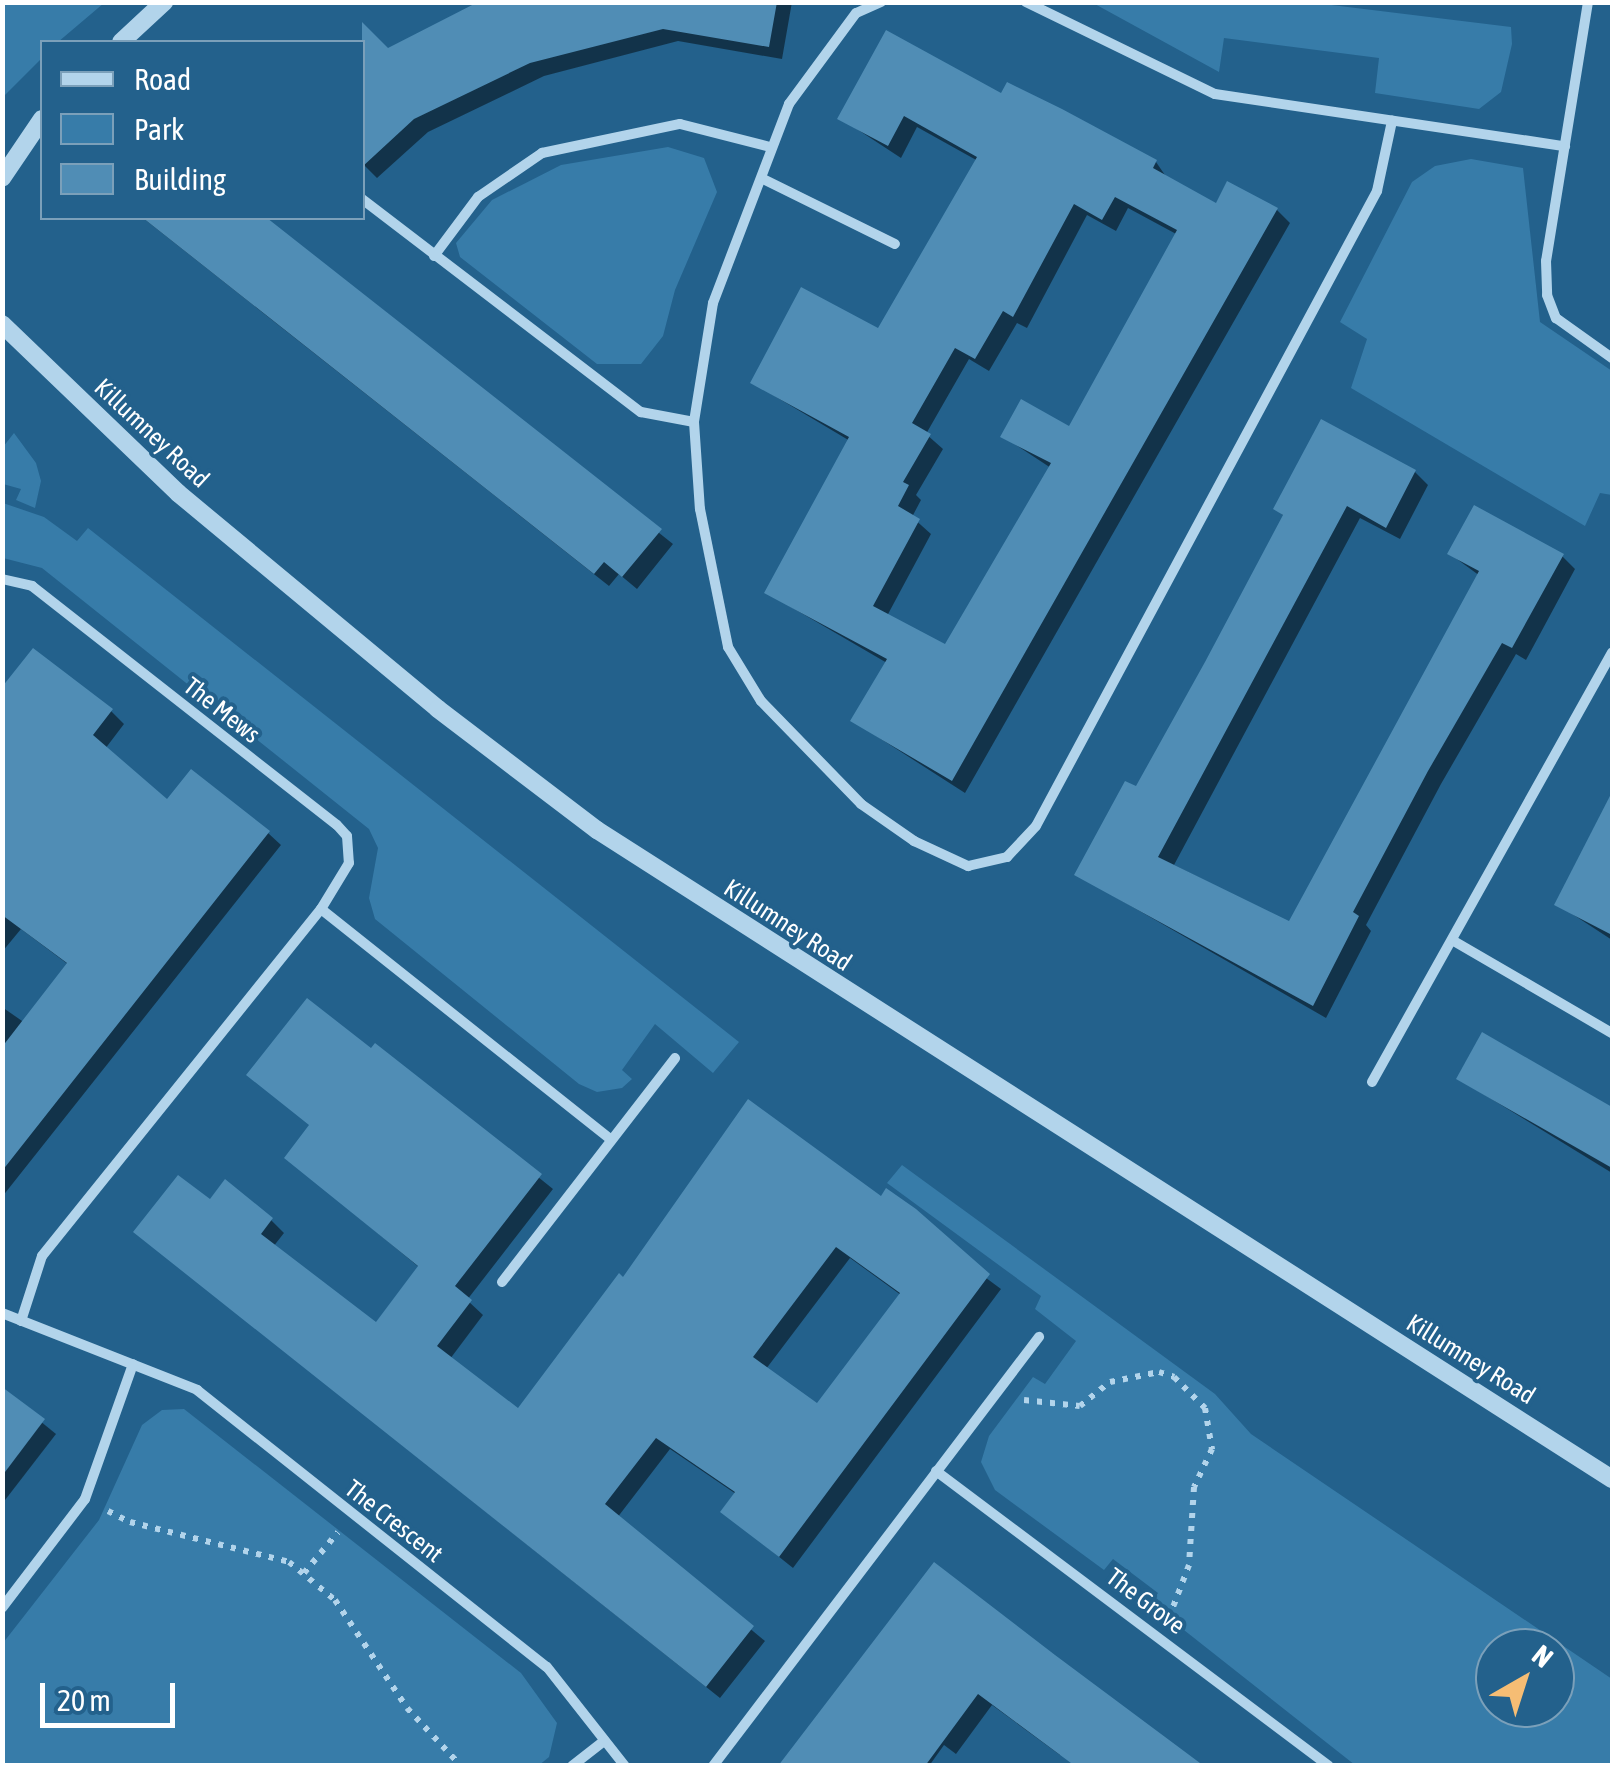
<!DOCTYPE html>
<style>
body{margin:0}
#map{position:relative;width:1615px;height:1768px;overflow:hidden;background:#23618c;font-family:"Asap Condensed",sans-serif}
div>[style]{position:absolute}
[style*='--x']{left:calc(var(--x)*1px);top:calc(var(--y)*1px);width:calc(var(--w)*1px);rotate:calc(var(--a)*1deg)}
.green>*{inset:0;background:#377ca9}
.shadow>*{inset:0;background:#0007}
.building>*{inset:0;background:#508db5}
.path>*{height:6px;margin-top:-3px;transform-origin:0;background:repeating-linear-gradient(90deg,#b2d4eb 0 5px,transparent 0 13px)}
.minor>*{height:10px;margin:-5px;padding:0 5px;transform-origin:5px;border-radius:5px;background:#b2d4eb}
.tertiary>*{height:18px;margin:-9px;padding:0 9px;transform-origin:9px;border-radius:9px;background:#b2d4eb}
span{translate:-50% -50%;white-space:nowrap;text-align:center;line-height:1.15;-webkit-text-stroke:8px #23618c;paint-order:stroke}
.street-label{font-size:25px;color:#fff}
.frame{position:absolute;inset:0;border:5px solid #fff;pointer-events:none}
.legend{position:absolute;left:40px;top:40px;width:325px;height:180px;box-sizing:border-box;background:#23618c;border:2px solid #7ba0ba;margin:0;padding:12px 18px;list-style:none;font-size:30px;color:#fff}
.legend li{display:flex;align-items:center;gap:20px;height:50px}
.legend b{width:50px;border:2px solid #7ba0ba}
.north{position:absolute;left:1475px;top:1628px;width:100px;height:100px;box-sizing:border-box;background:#23618c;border:2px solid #7ba0ba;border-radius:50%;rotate:39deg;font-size:28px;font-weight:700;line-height:40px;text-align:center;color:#fff}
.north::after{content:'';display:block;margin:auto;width:35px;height:45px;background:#f6bd74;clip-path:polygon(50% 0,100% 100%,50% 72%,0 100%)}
.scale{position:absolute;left:40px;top:1683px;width:135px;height:45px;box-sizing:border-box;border:5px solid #fff;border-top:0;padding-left:12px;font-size:30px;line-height:35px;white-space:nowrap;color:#fff;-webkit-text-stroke:8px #23618c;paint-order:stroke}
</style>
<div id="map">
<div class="green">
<div style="clip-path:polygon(3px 2px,104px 2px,104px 3px,58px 42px,42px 42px,42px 58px,3px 97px)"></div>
<div style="clip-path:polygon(1093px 3px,1315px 3px,1511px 27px,1512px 44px,1501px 92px,1479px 109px,1375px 93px,1379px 58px,1224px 38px,1219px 72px)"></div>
<div style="clip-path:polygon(668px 147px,704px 158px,717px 192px,675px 290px,663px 336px,641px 364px,597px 364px,460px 257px,456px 243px,492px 200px,561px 165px)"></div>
<div style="clip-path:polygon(1471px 159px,1523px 168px,1540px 322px,1612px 371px,1612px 495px,1600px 493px,1585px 526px,1351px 388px,1367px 339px,1340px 322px,1412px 182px,1435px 166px)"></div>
<div style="clip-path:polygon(14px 433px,36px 463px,41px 481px,35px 508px,16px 500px,21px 489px,3px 484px,3px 447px)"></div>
<div style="clip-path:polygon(3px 503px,44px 517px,77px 541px,88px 528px,739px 1042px,713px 1073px,655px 1024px,622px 1070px,632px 1079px,622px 1088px,597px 1092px,579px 1084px,375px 919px,369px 898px,378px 848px,369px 829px,42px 568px,3px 558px)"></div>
<div style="clip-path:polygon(evenodd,902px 1165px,1215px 1394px,1251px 1434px,1612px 1679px,1612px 1765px,1355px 1765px,1151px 1604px,1158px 1593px,1113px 1559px,1104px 1570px,995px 1490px,981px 1462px,989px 1436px,1033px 1377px,1045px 1384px,1076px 1341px,1035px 1309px,1041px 1296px,887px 1183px,902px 1165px,1555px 1648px,1555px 1708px,1495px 1708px,1495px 1648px,1555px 1648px)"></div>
<div style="clip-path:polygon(184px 1409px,521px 1673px,557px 1723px,549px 1757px,538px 1766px,3px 1765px,3px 1643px,99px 1520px,142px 1425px,162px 1410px)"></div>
</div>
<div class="shadow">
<div style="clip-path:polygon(483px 2px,792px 2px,782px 59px,678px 41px,544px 76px,428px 132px,377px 178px,362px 163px,387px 51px)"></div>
<div style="clip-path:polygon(evenodd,1002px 96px,1156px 162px,1167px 178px,1217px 206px,1277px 210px,1290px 223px,965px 793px,853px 721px,887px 663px,767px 593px,850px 441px,753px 383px,879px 331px,978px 161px,917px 127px,901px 158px,840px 118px,1002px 96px,1128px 208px,1178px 235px,1070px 430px,1004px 437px,1051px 468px,946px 648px,887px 616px,931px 534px,912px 517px,921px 500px,916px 495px,943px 449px,926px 434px,969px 359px,989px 371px,1017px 323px,1027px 328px,1087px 215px,1116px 231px,1128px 208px)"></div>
<div style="clip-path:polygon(143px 218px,264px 218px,673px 544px,637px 589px,619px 574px,609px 586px)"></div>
<div style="clip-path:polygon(1415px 472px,1428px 485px,1400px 539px,1360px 518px,1174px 865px,1290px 924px,1480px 576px,1450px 554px,1562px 556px,1575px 569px,1526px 660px,1516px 654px,1441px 784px,1366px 925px,1371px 931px,1326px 1018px,1077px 875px,1137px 790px,1285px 517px,1276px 509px)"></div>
<div style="clip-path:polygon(2px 690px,111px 711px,124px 724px,105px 749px,168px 802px,268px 833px,281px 845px,2px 1197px,2px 1007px,25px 1023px,69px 965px,21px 929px,2px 952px)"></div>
<div style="clip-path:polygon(1612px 802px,1612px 940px,1557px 904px)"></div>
<div style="clip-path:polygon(1483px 1036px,1612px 1111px,1612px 1173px,1459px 1079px)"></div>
<div style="clip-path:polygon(evenodd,376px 1046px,553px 1189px,467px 1300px,483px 1315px,450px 1359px,518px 1412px,624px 1280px,748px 1102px,1001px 1289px,793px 1568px,723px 1512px,736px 1494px,670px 1449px,617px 1518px,765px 1641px,720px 1698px,150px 1244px,210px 1203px,271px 1220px,284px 1233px,273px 1247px,376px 1326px,420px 1268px,287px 1158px,376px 1046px,850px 1258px,901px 1295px,818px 1407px,766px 1369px,850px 1258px)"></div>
<div style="clip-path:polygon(2px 1390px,56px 1434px,2px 1504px)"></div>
<div style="clip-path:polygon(935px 1565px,1067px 1746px,1060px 1755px,992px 1705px,956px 1754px,944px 1745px,929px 1766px,782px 1766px)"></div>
</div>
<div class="building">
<div style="clip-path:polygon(478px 2px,777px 2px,769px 47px,663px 29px,530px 63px,414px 119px,362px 167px,362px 22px,388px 48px)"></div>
<div style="clip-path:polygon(evenodd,886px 30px,1001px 93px,1007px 82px,1062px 109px,1157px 160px,1153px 168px,1216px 203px,1227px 181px,1278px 208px,952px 781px,850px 721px,887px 659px,764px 593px,849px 437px,750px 383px,801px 287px,878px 328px,977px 157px,904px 116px,888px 146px,837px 119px,886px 30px,1115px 197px,1177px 230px,1069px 426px,1021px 399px,1000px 437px,1051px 463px,945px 644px,873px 606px,920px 519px,898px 506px,909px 485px,903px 482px,931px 434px,912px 423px,955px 348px,975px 359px,1003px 311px,1013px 317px,1074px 204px,1102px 220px,1115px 197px)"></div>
<div style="clip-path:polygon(143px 218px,267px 218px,662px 529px,622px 577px,604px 562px,594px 574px)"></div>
<div style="clip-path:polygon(1321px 419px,1416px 470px,1386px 528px,1347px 506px,1158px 857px,1289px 921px,1479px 571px,1447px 554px,1474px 505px,1564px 554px,1512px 648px,1502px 643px,1428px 771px,1353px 912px,1359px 916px,1313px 1006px,1074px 875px,1125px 781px,1136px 786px,1205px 662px,1283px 515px,1273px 509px)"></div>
<div style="clip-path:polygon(33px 648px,113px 709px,93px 735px,167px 799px,191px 769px,270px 831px,2px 1171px,2px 1047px,67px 963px,2px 915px,2px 687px)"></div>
<div style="clip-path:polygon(1612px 792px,1612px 935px,1554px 905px)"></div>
<div style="clip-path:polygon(evenodd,307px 998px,371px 1048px,375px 1043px,542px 1174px,455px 1286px,472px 1300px,437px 1346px,518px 1408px,619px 1273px,623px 1277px,748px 1099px,881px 1196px,886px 1188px,916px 1209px,990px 1274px,779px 1557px,720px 1512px,735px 1492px,656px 1438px,605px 1504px,754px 1626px,706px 1687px,133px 1232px,178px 1175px,210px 1199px,225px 1179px,273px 1218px,261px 1234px,376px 1322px,418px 1266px,284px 1158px,309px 1125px,246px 1075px,307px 998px,836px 1247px,900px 1293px,817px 1403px,753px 1357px,836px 1247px)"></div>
<div style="clip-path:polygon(1482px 1032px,1612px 1107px,1612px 1168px,1456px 1079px)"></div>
<div style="clip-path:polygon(2px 1387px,45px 1419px,2px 1476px)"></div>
<div style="clip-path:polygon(934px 1562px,1055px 1655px,1204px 1766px,1075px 1766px,978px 1694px,925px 1766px,778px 1766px)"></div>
</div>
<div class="path">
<div style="--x:1024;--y:1400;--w:56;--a:6.1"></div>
<div style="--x:1080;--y:1406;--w:38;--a:-39"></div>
<div style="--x:1110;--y:1382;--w:50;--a:-11.5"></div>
<div style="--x:1159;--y:1372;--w:16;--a:18"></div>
<div style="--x:1174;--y:1377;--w:44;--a:45"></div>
<div style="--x:1205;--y:1408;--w:42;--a:80.3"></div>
<div style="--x:1212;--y:1449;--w:42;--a:115.3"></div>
<div style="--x:1194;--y:1487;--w:78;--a:93.7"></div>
<div style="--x:1189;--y:1565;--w:53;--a:110.8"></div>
<div style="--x:108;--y:1511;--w:25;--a:27"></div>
<div style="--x:130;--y:1522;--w:164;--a:14.1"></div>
<div style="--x:289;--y:1562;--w:60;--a:39.6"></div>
<div style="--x:335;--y:1600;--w:130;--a:56.3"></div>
<div style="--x:407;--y:1708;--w:79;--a:47"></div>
<div style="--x:304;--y:1573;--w:53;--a:-50.3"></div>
</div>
<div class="minor">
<div style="--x:881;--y:2;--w:27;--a:156"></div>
<div style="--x:856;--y:13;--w:113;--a:126.4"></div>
<div style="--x:789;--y:104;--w:213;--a:110.9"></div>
<div style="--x:713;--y:303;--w:121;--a:99.1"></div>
<div style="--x:694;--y:422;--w:87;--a:86.1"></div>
<div style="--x:700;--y:509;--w:141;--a:78.5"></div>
<div style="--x:728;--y:647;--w:63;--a:58.6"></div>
<div style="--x:761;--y:701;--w:144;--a:45.8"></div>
<div style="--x:861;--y:804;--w:65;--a:34.9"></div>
<div style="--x:914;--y:841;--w:60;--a:24.8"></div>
<div style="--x:968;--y:866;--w:40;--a:-13"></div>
<div style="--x:1007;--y:857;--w:42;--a:-46.9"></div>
<div style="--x:1036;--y:826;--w:721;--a:-61.76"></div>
<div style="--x:1377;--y:191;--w:72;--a:-77.9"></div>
<div style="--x:1026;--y:2;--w:210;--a:26"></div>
<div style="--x:1215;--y:94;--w:354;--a:8.5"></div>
<div style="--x:1588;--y:2;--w:262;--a:99.2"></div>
<div style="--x:1546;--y:261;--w:34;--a:88"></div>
<div style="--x:1547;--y:295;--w:25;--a:69"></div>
<div style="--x:1556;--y:318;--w:69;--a:35.5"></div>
<div style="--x:763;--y:179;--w:147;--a:26.2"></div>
<div style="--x:362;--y:199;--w:351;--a:37.4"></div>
<div style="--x:641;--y:412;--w:54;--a:10.7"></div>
<div style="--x:434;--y:256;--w:74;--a:-53.3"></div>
<div style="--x:478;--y:197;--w:78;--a:-34.5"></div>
<div style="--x:542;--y:153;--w:141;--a:-11.9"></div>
<div style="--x:680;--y:124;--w:93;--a:14.3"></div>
<div style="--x:2;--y:579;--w:31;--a:13"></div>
<div style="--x:32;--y:586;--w:387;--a:38.1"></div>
<div style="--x:337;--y:825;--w:15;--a:48"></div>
<div style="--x:347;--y:836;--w:27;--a:86"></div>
<div style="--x:349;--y:863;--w:54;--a:121.3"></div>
<div style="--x:1452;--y:940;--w:185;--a:30.2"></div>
<div style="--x:1372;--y:1082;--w:492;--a:-60.8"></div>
<div style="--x:502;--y:1282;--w:283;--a:-52.3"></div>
<div style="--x:2;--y:1313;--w:210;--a:21.5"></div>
<div style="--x:197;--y:1390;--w:446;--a:38.4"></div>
<div style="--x:547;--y:1667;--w:126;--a:51.8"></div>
<div style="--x:21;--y:1321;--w:68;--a:-72.1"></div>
<div style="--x:42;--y:1256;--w:445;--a:-51.2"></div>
<div style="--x:321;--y:909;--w:371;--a:38.5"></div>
<div style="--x:936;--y:1471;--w:491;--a:36.9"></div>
<div style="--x:2;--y:1608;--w:137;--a:-52.7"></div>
<div style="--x:85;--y:1499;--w:143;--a:-70.4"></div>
<div style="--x:572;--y:1766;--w:41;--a:-38"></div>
<div style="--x:713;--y:1766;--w:539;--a:-52.77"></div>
</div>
<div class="tertiary">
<div style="--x:121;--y:42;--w:59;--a:-42.9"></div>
<div style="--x:2;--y:178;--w:71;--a:-55.9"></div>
<div style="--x:2;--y:324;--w:244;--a:43.8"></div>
<div style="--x:178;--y:493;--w:338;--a:39.7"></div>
<div style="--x:438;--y:709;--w:200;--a:37.3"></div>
<div style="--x:597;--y:830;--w:1205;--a:32.6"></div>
</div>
<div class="street-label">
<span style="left:152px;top:433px;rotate:43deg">Killumney Road</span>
<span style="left:222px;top:710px;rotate:38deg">The Mews</span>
<span style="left:788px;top:925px;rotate:33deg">Killumney Road</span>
<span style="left:1471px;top:1359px;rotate:32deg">Killumney Road</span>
<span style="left:394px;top:1521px;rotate:38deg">The Crescent</span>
<span style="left:1146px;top:1601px;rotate:37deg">The Grove</span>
</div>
<div class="frame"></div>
<ul class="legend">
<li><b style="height:12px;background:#b2d4eb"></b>Road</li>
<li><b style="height:28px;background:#377ca9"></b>Park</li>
<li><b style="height:28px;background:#508db5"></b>Building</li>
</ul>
<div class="north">N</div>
<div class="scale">20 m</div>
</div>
